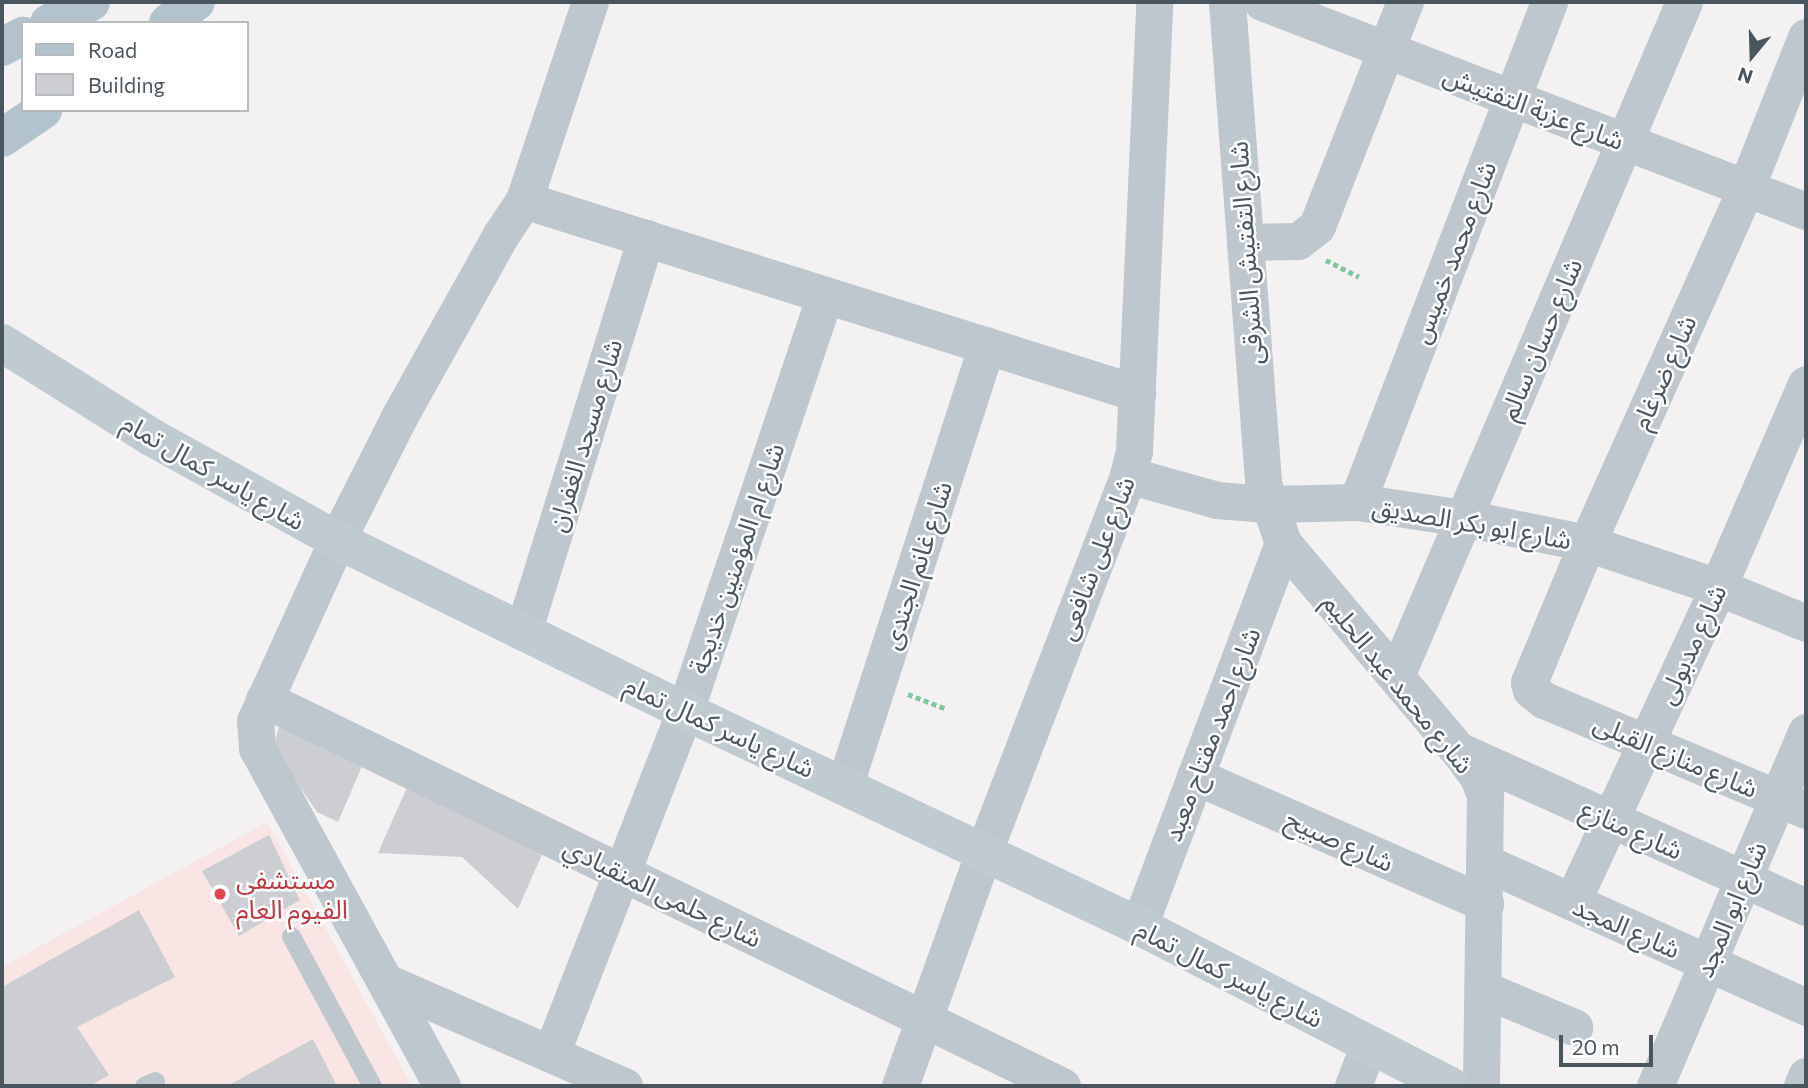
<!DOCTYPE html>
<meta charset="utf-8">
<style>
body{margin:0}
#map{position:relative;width:1808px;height:1088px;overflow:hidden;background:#f3f1f2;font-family:Commissioner,"Noto Sans Arabic",sans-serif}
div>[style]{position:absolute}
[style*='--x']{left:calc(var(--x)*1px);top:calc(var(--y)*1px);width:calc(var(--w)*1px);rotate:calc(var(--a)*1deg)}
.medical>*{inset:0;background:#fae5e5}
.building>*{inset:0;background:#ccced2}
.path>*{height:4.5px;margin-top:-2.25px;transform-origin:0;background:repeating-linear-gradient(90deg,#7ec89c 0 5px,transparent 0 8.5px)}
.lane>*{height:19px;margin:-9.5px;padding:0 9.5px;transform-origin:9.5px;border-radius:9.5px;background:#bec7cd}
.street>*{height:37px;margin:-18.5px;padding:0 18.5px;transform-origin:18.5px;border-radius:18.5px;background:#bec7cd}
.secondary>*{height:38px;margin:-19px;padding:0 19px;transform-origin:19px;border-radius:19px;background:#bfcad1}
.primary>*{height:38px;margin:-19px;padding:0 19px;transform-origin:19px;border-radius:19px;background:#b3c3cd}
.dots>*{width:19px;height:19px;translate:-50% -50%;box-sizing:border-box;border:4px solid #fff;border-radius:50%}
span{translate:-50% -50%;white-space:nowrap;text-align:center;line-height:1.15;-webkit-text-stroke:5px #fff;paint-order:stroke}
.street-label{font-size:26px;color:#4a565d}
.health-label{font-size:26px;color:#be3a42}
.left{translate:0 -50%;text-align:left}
.frame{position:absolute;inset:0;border:4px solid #4a565d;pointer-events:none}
.legend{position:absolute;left:21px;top:21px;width:228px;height:91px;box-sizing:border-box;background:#fff;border:2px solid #b7bbbe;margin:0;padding:9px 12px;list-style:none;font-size:21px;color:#4a565d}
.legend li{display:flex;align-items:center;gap:14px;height:35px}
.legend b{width:35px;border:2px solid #b7bbbe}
.north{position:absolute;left:1717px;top:21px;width:70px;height:70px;-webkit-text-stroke:5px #fff;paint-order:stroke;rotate:199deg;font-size:19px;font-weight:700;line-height:28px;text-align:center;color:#4a565d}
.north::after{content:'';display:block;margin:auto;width:24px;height:32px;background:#4a565d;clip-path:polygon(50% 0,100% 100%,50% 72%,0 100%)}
.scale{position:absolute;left:1559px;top:1035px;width:94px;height:32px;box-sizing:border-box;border:4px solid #4a565d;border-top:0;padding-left:9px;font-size:21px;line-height:24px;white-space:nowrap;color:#4a565d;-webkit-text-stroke:5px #fff;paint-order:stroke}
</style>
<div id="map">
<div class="medical">
<div style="clip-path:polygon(267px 822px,412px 1086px,2px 1086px,2px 967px)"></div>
</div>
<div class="building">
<div style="clip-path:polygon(281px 720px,365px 759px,338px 822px,317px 812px,273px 748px)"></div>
<div style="clip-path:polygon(412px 776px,547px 843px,518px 909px,462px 857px,378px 853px)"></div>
<div style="clip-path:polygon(269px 835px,300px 900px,239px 936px,202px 871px)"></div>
<div style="clip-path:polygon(139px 910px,175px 977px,77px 1027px,109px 1075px,90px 1086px,2px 1086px,2px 987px)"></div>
<div style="clip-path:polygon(313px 1039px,337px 1086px,227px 1086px)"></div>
</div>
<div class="path">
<div style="--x:1326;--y:260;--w:37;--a:27"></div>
<div style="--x:908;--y:694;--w:39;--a:21"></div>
</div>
<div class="lane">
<div style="--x:291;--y:936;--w:170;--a:61.6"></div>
<div style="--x:144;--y:1086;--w:12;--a:-24"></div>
</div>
<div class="street">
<div style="--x:1227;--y:2;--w:483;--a:85.7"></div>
<div style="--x:1263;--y:484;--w:62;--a:71.3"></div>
<div style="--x:1283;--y:543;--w:271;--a:49.8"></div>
<div style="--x:1458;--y:750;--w:31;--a:53"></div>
<div style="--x:1477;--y:775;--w:22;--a:68"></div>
<div style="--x:1485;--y:795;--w:291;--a:90.8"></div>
<div style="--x:1262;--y:2;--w:583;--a:21.02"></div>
<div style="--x:1806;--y:37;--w:162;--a:111.7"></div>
<div style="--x:1746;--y:188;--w:389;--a:114.1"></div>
<div style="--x:1587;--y:543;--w:151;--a:112.6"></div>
<div style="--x:1529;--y:682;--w:8;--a:76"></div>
<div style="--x:1531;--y:690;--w:16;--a:38"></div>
<div style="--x:1544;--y:700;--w:284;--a:22.8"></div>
<div style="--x:524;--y:200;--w:643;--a:17.48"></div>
<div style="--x:1245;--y:242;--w:53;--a:-1.1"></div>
<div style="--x:1298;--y:241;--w:24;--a:-38"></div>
<div style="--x:1317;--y:226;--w:241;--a:-68.6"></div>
<div style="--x:1128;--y:475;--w:92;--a:15.7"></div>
<div style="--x:1217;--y:500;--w:51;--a:4.5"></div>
<div style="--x:1268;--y:504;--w:89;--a:-1.3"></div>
<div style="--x:1357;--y:502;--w:108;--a:8.5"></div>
<div style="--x:1464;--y:518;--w:126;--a:11.5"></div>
<div style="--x:1587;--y:543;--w:138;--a:18.6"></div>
<div style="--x:1718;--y:587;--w:95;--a:22.2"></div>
<div style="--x:1357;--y:502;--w:536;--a:-68.99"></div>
<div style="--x:523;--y:632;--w:413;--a:-72.7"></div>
<div style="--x:1396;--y:676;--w:733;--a:-66.86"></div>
<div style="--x:264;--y:699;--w:887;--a:25.87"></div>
<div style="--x:1458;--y:750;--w:382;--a:24.3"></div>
<div style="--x:1195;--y:776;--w:317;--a:23.7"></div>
<div style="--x:845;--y:784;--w:461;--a:-72.1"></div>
<div style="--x:1486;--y:863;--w:351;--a:24.2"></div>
<div style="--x:1572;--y:902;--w:347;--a:-65.1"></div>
<div style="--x:1718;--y:587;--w:221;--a:-66.6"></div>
<div style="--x:1139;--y:926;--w:409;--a:-69.4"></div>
<div style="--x:386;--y:982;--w:260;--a:23.6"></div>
<div style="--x:1483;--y:989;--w:99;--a:22.7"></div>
<div style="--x:551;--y:1054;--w:368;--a:-68.7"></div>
<div style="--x:685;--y:711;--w:439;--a:-71.4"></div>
<div style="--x:442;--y:1086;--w:385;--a:-118.7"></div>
<div style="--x:257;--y:748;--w:27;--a:-94"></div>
<div style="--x:255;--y:721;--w:199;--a:-65.6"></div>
<div style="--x:337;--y:540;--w:138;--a:-63.2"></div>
<div style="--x:399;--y:417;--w:207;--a:-60.8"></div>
<div style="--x:500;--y:236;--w:43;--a:-56.3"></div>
<div style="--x:524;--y:200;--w:209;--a:-71.6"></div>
<div style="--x:900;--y:1086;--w:250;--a:-70.3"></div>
<div style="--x:984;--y:851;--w:403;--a:-69"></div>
<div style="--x:1128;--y:475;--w:25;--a:-76"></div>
<div style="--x:1134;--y:451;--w:449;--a:-87.4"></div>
<div style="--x:1353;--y:1086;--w:45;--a:-69.1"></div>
<div style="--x:1655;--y:1086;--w:385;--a:-66.9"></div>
<div style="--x:1802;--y:1086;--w:11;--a:-68"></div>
</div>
<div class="secondary">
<div style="--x:2;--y:343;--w:178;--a:32.2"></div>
<div style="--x:153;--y:438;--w:210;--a:29"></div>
<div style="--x:337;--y:540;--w:388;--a:26.2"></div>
<div style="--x:685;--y:711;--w:502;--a:25.34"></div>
<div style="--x:1139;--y:926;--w:350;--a:27.2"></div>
</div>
<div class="primary">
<div style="--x:49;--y:23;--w:47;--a:-26.6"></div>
<div style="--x:168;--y:23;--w:35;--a:-37"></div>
<div style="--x:2;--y:47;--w:24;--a:-28"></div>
<div style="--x:2;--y:138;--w:50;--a:-34.3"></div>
</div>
<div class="dots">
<div style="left:220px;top:894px;background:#e0444e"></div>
</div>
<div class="street-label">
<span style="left:1534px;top:107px;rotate:21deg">شارع عزبة التفتيش</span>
<span style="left:1453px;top:252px;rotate:-69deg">شارع محمد خميس</span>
<span style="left:1245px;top:253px;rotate:-94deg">شارع التفتيش الشرقى</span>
<span style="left:1540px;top:339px;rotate:-67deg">شارع حسان سالم</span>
<span style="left:1663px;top:372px;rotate:-66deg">شارع ضرغام</span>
<span style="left:584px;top:435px;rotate:-73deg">شارع مسجد الغفران</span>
<span style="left:214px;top:471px;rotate:30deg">شارع ياسر كمال تمام</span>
<span style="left:1472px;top:522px;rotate:10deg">شارع ابو بكر الصديق</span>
<span style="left:736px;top:558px;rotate:-71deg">شارع ام المؤمنين خديجة</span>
<span style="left:1095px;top:558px;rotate:-69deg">شارع على شافعى</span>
<span style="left:916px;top:565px;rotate:-72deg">شارع غانم الجندى</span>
<span style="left:1691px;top:644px;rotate:-65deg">شارع مدبولى</span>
<span style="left:1399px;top:683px;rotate:51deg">شارع محمد عبد الحليم</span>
<span style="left:720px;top:726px;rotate:25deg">شارع ياسر كمال تمام</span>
<span style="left:1211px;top:734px;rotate:-69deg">شارع احمد مفتاح معبد</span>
<span style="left:1676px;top:755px;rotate:23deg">شارع منازع القبلى</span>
<span style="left:1632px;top:829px;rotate:24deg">شارع منازع</span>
<span style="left:1340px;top:840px;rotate:24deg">شارع صبيح</span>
<span style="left:663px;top:892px;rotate:26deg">شارع حلمى المنقبادي</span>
<span style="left:1730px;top:909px;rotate:-67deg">شارع ابو المجد</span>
<span style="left:1627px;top:927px;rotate:24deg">شارع المجد</span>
<span style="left:1230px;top:973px;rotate:27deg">شارع ياسر كمال تمام</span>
</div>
<div class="health-label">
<span class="left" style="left:236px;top:894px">مستشفى<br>الفيوم العام</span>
</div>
<div class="frame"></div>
<ul class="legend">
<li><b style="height:9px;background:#b3c3cd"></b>Road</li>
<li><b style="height:19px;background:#ccced2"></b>Building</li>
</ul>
<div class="north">N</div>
<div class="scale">20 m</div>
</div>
